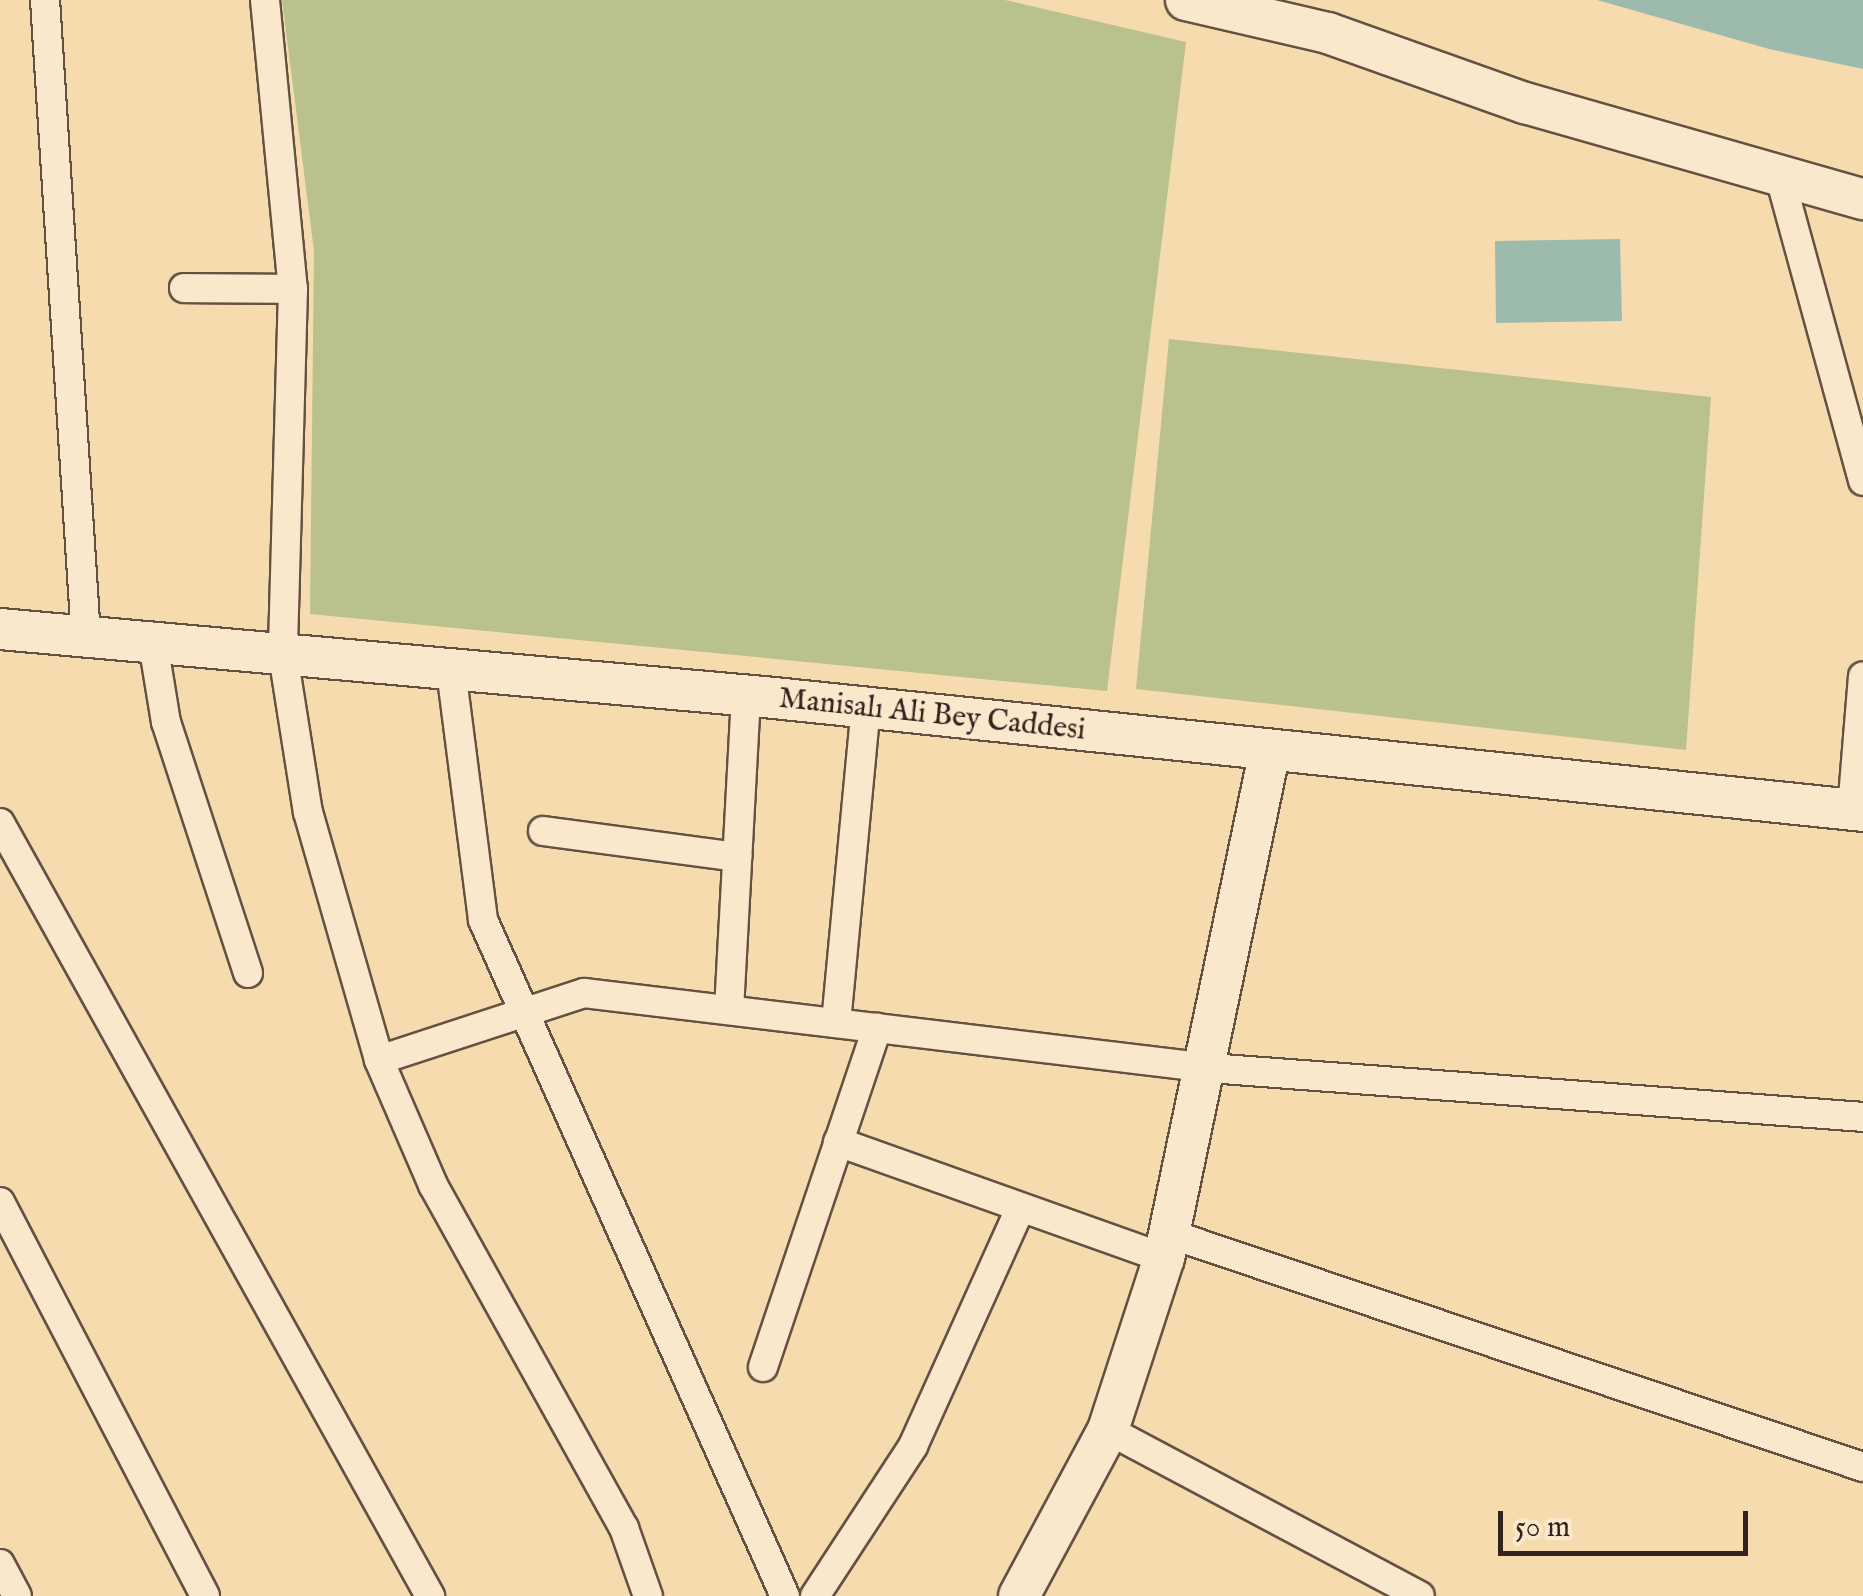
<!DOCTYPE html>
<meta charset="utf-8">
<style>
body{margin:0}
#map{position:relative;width:1863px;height:1596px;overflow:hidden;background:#f6dbaf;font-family:"IM FELL English",serif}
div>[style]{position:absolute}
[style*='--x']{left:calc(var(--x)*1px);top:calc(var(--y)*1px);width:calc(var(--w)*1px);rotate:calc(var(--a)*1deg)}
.green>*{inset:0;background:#b9c18d}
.water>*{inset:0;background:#9dbbac}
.roads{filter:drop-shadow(2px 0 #635142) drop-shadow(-2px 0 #635142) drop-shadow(0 2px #635142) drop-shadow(0 -2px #635142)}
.street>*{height:28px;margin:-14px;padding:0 14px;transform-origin:14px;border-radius:14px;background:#f9e8cb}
.secondary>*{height:40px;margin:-20px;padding:0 20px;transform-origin:20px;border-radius:20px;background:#f9e8cb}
span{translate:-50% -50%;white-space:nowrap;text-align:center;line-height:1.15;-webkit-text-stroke:8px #f9e8cb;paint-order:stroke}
.street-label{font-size:30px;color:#32231e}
.scale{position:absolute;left:1498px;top:1511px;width:250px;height:45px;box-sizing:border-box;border:5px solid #32231e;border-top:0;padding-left:12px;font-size:30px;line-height:35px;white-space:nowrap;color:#32231e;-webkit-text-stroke:8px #f9e8cb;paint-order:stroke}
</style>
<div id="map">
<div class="green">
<div style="clip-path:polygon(282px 0,1005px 0,1186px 42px,1107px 691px,310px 614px,314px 251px)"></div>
<div style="clip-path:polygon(1169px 339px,1711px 397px,1686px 750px,1136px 689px)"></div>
</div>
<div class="water">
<div style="clip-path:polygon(1597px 0,1863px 0,1863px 69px,1769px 49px)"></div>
<div style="clip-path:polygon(1620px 239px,1622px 321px,1496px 323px,1495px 241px)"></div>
</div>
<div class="roads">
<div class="street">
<div style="--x:45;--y:0;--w:638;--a:86.32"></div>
<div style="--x:265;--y:0;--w:290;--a:84.5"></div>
<div style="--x:293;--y:289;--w:366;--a:91.6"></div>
<div style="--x:283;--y:655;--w:159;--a:81"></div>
<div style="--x:308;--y:812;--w:258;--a:74"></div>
<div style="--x:379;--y:1060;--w:136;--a:66.6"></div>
<div style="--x:433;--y:1185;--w:393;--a:60.9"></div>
<div style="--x:624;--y:1528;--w:72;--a:70.6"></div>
<div style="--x:1780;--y:177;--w:315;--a:74.7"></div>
<div style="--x:184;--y:288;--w:109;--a:0.5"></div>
<div style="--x:153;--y:643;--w:80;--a:80.7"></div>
<div style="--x:166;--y:722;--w:264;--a:71.9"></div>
<div style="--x:451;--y:670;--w:252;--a:82.7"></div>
<div style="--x:483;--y:920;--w:740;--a:65.93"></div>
<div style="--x:1852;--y:810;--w:134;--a:-85.3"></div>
<div style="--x:0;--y:823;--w:885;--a:60.91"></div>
<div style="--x:543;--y:831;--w:196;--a:7.6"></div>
<div style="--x:729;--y:1010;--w:314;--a:-86.9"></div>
<div style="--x:836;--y:1023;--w:316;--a:-84.6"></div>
<div style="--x:379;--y:1060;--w:216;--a:-18.1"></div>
<div style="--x:584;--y:993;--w:629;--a:6.84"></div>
<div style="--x:1209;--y:1068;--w:656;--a:4.28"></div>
<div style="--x:838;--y:1142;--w:346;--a:19.6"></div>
<div style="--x:0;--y:1202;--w:444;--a:62.5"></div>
<div style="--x:1170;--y:1234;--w:731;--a:18.58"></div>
<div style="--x:763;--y:1367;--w:358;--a:-71.4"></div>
<div style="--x:1108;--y:1430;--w:353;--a:28"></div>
<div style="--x:0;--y:1564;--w:36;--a:62"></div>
<div style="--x:815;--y:1596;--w:179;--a:-56.8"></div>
<div style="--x:913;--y:1446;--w:260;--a:-65.7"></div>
</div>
<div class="secondary">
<div style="--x:1186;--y:0;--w:146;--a:13.1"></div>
<div style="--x:1328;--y:33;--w:209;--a:19.6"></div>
<div style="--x:1525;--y:103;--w:351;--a:15.9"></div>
<div style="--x:0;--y:629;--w:777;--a:5.09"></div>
<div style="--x:774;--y:698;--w:1095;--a:5.92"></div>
<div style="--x:1019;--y:1596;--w:188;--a:-61.8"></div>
<div style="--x:1108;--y:1430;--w:181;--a:-72"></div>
<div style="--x:1164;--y:1258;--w:519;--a:-78.21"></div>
</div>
</div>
<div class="street-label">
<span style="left:932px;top:715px;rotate:6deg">Manisalı Ali Bey Caddesi</span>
</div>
<div class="scale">50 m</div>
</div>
